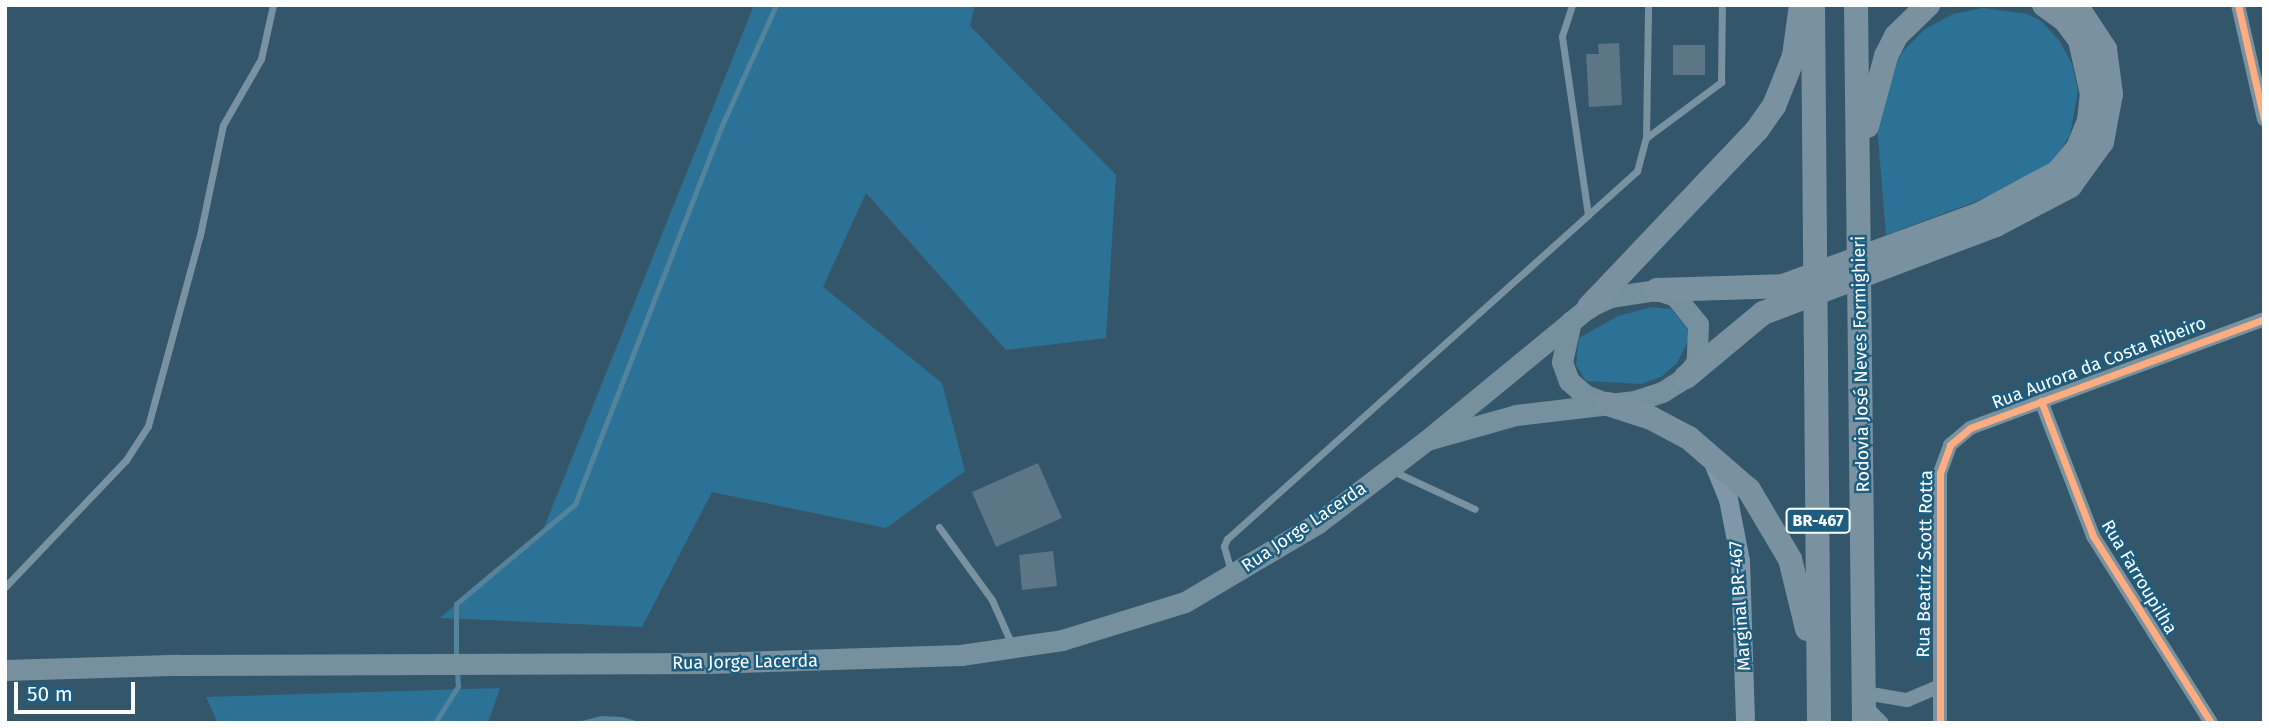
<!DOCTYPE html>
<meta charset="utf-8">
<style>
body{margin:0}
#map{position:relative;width:2269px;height:728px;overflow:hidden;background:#33566a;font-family:"Fira Sans",sans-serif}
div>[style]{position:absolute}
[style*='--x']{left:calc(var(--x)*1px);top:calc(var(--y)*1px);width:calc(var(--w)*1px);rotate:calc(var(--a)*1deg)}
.green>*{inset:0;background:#2c7296}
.water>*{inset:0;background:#54839c}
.stream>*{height:5px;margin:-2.5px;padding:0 2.5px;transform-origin:2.5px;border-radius:2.5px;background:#54839c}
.building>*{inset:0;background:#5c7685}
.service>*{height:7px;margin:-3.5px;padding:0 3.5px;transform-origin:3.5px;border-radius:3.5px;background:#7892a0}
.minor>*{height:14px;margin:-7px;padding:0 7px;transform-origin:7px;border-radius:7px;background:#7892a0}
.secondary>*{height:19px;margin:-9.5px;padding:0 9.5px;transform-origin:9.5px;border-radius:9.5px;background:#7f97a6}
.primary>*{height:21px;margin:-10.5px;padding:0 10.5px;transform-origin:10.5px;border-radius:10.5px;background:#77909e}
.motorway>*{height:24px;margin:-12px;padding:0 12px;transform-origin:12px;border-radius:12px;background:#7a92a0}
.cycleway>*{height:7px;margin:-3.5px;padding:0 3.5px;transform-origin:3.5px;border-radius:3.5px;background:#ffac80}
span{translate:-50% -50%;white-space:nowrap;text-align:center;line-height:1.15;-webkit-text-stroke:5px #1c5d80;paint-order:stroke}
.shield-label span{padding:2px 5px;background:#1c5d80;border:2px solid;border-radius:5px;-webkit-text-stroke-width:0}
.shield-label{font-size:16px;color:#fff;font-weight:700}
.street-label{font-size:18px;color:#fff}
.frame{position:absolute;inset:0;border:7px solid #fff;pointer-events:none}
.scale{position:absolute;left:14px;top:682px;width:121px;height:32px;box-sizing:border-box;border:4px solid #fff;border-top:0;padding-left:9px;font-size:21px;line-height:24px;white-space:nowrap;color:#fff;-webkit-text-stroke:5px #1c5d80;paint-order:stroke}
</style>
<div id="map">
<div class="green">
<div style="clip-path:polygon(754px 5px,975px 5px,970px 26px,1116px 175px,1106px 338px,1006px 350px,866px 193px,823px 287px,942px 383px,965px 471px,886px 528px,712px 492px,642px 627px,440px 618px,543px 530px)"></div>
<div style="clip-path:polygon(1983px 8px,2027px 14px,2040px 20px,2059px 40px,2072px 64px,2078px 91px,2070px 135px,2055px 160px,2033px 180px,1886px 235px,1877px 125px,1893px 69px,1903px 51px,1925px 29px,1953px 14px)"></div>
<div style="clip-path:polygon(1652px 307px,1671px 309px,1687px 327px,1688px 341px,1677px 363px,1661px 377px,1641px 384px,1586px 381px,1576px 365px,1579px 338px,1618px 316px)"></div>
<div style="clip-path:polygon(500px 688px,488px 723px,218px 723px,206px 697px)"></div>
</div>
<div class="water">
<div style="clip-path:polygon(601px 716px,622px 717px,643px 723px,574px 723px)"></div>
</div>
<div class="stream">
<div style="--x:456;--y:660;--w:56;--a:-90"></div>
<div style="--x:456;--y:604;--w:155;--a:-40"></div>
<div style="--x:575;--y:504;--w:409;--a:-68.8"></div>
<div style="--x:723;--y:123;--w:129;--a:-65.8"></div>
<div style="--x:435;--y:723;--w:44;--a:-58.1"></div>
<div style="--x:458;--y:686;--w:16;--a:-94"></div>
</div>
<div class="building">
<div style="clip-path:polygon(1619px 43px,1622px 105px,1589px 107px,1586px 54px,1599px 54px,1598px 44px)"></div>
<div style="clip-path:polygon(1673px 45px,1705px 45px,1705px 75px,1673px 75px)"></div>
<div style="clip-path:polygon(1038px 463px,1062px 518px,996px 547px,972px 492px)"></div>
<div style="clip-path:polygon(1053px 551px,1057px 586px,1022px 590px,1019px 555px)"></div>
</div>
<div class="service">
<div style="--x:1646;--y:138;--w:94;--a:-36.7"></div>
<div style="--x:1721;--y:82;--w:77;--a:-89.3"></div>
<div style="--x:1588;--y:215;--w:66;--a:-41.9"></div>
<div style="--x:1637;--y:171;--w:34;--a:-75"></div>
<div style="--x:1646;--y:138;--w:133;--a:-89.1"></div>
<div style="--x:1393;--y:471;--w:90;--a:24.9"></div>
<div style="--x:939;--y:527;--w:90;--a:54"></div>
<div style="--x:992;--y:600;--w:49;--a:66"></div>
<div style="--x:1231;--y:571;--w:26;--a:-106"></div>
<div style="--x:1224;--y:546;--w:8;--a:-67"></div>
<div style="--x:1227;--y:539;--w:485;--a:-41.9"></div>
<div style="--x:1588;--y:215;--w:181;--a:-98.3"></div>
<div style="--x:1562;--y:36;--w:33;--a:-72"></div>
<div style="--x:5;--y:587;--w:175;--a:-46.4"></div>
<div style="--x:126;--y:460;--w:40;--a:-57.1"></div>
<div style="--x:148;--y:426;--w:198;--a:-74.8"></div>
<div style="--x:200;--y:235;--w:112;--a:-78.2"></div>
<div style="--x:223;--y:125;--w:76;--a:-60.1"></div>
<div style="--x:261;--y:59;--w:55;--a:-77.5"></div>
</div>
<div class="minor">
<div style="--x:2238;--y:5;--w:117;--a:77.2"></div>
<div style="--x:2041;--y:401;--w:145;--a:68.9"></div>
<div style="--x:2093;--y:536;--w:221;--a:57.7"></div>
<div style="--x:1865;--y:693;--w:43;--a:9.5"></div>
<div style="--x:1907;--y:700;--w:36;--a:-23"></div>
<div style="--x:1864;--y:705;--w:25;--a:45"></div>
<div style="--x:1940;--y:723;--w:250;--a:-90"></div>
<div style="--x:1940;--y:473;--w:30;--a:-70"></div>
<div style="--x:1950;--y:445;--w:26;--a:-40"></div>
<div style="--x:1970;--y:428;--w:314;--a:-20.3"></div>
</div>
<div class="secondary">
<div style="--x:1712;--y:460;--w:42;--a:67.7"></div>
<div style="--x:1728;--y:499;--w:63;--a:79"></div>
<div style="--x:1740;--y:561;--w:162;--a:88.2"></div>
</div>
<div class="primary">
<div style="--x:1571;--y:321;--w:42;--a:102.4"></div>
<div style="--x:1562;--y:362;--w:20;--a:70"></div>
<div style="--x:1569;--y:381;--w:21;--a:41"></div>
<div style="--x:1585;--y:395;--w:22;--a:21"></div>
<div style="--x:5;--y:670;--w:173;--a:-1.7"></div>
<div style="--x:178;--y:665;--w:530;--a:-0.22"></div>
<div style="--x:708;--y:663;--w:253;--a:-1.8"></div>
<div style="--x:961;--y:655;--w:102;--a:-8.4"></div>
<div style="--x:1062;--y:640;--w:129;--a:-17.2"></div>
<div style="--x:1185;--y:602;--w:155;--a:-30.7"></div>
<div style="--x:1318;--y:523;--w:137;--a:-37.3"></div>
<div style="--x:1427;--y:440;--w:210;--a:-39.4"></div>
<div style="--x:1589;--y:307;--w:23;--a:-25"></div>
<div style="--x:1610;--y:297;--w:48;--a:-8.5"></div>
<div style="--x:1657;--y:290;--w:19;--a:18"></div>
<div style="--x:1675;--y:296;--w:36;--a:51"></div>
<div style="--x:1698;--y:324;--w:37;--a:92"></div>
<div style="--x:1697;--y:361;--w:19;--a:125"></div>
<div style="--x:1686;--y:377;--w:28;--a:148"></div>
<div style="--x:1662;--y:392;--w:28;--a:162"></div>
<div style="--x:1635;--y:401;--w:120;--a:173.3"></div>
<div style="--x:1516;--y:415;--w:92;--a:164.3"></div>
</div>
<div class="motorway">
<div style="--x:1813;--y:5;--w:718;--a:89.52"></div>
<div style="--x:1856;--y:5;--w:718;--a:89.36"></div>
<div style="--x:1867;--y:126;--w:73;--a:-74.8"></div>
<div style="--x:1886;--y:56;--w:22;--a:-63"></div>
<div style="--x:1896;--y:36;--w:45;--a:-44.1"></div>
<div style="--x:1657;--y:290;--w:126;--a:-1.8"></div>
<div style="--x:1783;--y:286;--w:212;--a:-20.1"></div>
<div style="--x:1982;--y:213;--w:86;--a:-28.3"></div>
<div style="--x:2058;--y:172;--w:31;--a:-50"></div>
<div style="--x:2078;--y:148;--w:29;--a:-68"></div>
<div style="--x:2089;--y:121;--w:27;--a:-84"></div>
<div style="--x:2092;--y:94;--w:55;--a:-102.5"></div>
<div style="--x:2080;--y:40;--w:25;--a:-127"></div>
<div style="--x:2065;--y:20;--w:26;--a:-144"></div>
<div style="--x:1589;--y:307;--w:244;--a:-46.5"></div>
<div style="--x:1757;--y:130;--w:29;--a:-55"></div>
<div style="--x:1774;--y:106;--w:54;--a:-68.2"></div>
<div style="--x:1794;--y:56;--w:51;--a:-82.2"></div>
<div style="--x:1686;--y:377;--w:100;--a:-39.7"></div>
<div style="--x:1763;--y:313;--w:249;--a:-20.7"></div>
<div style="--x:1996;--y:225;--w:84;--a:-27.8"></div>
<div style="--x:2070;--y:186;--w:54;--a:-54"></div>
<div style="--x:2102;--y:142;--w:49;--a:-79.4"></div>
<div style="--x:2111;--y:94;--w:45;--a:-97.6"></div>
<div style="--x:2105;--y:49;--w:53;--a:-123.4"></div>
<div style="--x:1608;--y:404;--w:45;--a:18"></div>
<div style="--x:1651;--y:418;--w:43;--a:27.8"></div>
<div style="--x:1689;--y:438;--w:79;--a:40.9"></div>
<div style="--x:1749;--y:490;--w:80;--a:59.3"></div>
<div style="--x:1790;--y:559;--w:72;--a:76.3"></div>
</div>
<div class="cycleway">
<div style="--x:2238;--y:5;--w:117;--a:77.2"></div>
<div style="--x:2041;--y:401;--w:145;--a:68.9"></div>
<div style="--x:2093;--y:536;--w:221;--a:57.7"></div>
<div style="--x:1940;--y:723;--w:250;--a:-90"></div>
<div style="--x:1940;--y:473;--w:30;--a:-70"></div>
<div style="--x:1950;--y:445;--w:26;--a:-40"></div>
<div style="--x:1970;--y:428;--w:314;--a:-20.3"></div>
</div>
<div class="shield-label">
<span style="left:1818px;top:521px">BR-467</span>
</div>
<div class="street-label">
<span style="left:2099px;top:363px;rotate:-21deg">Rua Aurora da Costa Ribeiro</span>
<span style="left:1861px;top:364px;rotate:-91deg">Rodovia José Neves Formighieri</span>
<span style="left:1304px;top:527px;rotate:-34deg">Rua Jorge Lacerda</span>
<span style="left:1925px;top:564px;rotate:-89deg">Rua Beatriz Scott Rotta</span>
<span style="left:2139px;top:577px;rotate:59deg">Rua Farroupilha</span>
<span style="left:1740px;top:606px;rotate:-94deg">Marginal BR-467</span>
<span style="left:745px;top:662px;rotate:-1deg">Rua Jorge Lacerda</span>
</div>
<div class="frame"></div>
<div class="scale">50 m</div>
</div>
